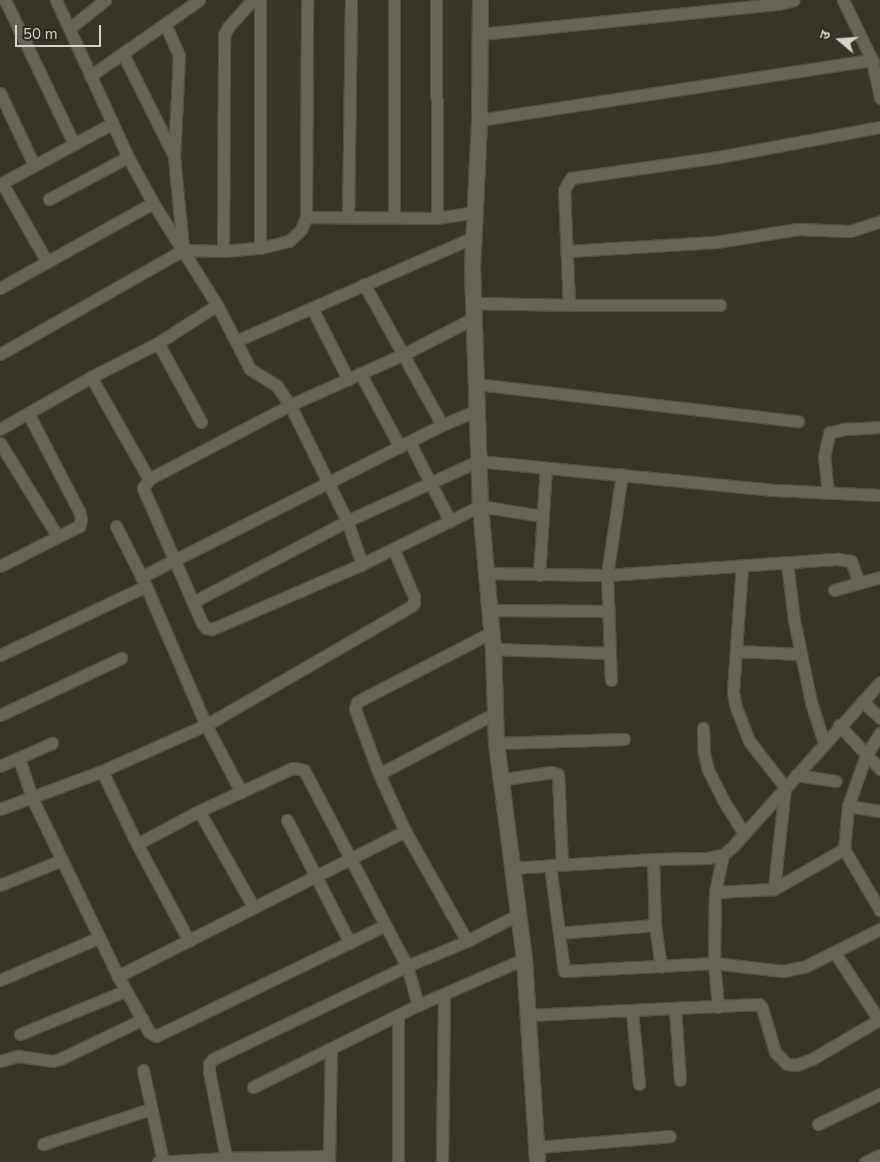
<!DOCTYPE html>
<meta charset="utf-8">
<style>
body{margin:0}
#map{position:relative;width:880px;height:1162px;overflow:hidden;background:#373428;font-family:"Nunito Sans","Noto Sans Devanagari",sans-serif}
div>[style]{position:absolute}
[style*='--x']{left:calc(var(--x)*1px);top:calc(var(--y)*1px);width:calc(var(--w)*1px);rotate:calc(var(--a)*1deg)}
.roads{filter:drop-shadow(1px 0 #555348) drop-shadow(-1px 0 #555348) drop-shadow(0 1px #555348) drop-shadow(0 -1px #555348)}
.street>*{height:11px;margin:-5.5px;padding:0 5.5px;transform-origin:5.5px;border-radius:5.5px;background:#676557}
.secondary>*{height:15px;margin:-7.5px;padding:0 7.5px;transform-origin:7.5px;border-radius:7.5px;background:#676557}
span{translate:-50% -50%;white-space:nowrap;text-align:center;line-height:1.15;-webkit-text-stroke:4px #2d2a1e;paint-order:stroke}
.north{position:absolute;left:815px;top:15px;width:50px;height:50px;-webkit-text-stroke:4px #2d2a1e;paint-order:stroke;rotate:288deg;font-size:14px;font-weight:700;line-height:20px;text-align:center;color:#d5d3cc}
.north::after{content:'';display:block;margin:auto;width:18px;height:22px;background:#d5d3cc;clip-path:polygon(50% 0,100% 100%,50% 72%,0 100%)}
.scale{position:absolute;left:15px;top:25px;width:86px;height:22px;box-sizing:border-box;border:2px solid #d5d3cc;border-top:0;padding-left:6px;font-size:15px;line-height:18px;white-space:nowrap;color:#d5d3cc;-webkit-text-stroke:4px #2d2a1e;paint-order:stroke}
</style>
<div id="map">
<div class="roads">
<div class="street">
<div style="--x:5;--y:0;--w:160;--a:64.4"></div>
<div style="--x:56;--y:0;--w:173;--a:65.4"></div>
<div style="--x:128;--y:157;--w:52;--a:61.5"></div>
<div style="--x:153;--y:203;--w:120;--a:57.9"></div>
<div style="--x:217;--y:305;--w:72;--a:62.7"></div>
<div style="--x:250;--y:369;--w:32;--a:32"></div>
<div style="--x:277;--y:386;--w:23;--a:56"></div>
<div style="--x:290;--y:405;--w:129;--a:63.8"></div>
<div style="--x:347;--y:521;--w:46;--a:70.8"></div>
<div style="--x:436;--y:0;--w:218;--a:89.7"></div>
<div style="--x:843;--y:0;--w:67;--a:64.2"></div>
<div style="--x:872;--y:60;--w:39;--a:78"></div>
<div style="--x:165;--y:24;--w:35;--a:66"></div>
<div style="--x:179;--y:56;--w:101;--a:92.8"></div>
<div style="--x:174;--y:157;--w:91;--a:84.4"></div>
<div style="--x:70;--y:28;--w:45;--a:-38.7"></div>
<div style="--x:481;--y:34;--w:299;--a:-5.8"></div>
<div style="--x:778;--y:4;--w:16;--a:-14"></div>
<div style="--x:123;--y:54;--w:114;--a:63.4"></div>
<div style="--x:90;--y:76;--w:133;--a:-34.9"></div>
<div style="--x:0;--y:93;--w:80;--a:64.7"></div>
<div style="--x:479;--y:120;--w:398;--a:-8.7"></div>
<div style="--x:2;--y:183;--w:91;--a:60.3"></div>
<div style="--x:0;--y:184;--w:128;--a:-28.4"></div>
<div style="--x:49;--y:199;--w:89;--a:-28"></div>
<div style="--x:306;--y:217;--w:131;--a:0.4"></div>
<div style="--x:437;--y:218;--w:37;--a:-9"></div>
<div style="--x:348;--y:217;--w:217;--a:-89.2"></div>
<div style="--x:394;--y:217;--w:217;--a:-90"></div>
<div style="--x:260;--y:248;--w:248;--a:-90"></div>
<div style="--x:223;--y:251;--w:216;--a:-89.7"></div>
<div style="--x:224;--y:35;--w:9;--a:-63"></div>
<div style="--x:228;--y:27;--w:36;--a:-48"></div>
<div style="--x:568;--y:251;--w:148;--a:-3.5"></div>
<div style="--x:716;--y:242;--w:83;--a:-9"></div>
<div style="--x:798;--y:229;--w:52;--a:2.2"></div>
<div style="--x:850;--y:231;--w:32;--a:-18"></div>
<div style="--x:364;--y:284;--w:161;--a:61"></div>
<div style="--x:0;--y:288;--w:175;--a:-29.1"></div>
<div style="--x:473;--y:303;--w:96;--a:1.2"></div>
<div style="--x:569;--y:305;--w:151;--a:0"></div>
<div style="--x:569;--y:305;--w:115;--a:-92.5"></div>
<div style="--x:564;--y:190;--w:14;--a:-60"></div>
<div style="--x:571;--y:178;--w:149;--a:-8.1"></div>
<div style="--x:719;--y:157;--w:164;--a:-10.6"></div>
<div style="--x:312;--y:308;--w:80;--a:63.1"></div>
<div style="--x:472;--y:319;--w:76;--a:152.8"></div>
<div style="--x:404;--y:354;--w:125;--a:155.9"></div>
<div style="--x:290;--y:405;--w:159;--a:152.3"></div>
<div style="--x:149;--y:479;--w:11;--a:124"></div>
<div style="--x:143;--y:488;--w:147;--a:66.4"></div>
<div style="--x:202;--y:623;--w:6;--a:51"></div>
<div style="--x:206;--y:628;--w:6;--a:9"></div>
<div style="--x:212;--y:629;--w:163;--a:-23.4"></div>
<div style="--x:362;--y:564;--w:131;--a:-26.2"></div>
<div style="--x:480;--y:506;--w:63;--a:9.2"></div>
<div style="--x:238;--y:340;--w:255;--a:-23.6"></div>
<div style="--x:158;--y:343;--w:90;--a:61.4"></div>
<div style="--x:0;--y:354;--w:210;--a:-29.6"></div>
<div style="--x:183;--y:250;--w:40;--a:1.4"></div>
<div style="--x:223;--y:251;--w:37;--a:-5"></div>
<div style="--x:260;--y:248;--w:30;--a:-14"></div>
<div style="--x:289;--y:241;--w:16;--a:-43"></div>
<div style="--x:301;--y:230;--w:14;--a:-69"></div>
<div style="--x:306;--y:217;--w:217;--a:-89.7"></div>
<div style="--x:360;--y:373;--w:84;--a:61.6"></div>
<div style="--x:91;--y:377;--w:117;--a:60.4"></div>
<div style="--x:476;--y:384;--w:324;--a:6.6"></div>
<div style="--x:0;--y:429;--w:105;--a:-29.7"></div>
<div style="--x:91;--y:377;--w:75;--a:-26.9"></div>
<div style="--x:158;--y:343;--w:70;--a:-32.8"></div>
<div style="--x:0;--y:443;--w:110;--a:58.3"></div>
<div style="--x:410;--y:443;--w:88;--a:62.9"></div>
<div style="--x:828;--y:493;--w:36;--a:-96"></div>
<div style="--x:824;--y:457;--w:25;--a:-78"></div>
<div style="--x:829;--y:433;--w:16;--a:-15"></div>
<div style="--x:844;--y:429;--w:36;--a:-3"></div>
<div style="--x:116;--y:526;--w:67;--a:63.4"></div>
<div style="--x:146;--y:586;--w:151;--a:66.7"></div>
<div style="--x:206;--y:725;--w:76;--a:62.4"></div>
<div style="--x:787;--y:563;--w:57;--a:83"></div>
<div style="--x:794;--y:620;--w:84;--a:78.3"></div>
<div style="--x:811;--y:702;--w:43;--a:72.4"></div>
<div style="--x:0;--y:566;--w:89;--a:-26.9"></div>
<div style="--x:79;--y:526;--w:7;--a:-74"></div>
<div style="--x:81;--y:519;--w:8;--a:-104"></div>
<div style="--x:79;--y:511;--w:110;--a:-117.5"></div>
<div style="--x:742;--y:566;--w:126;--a:94.1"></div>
<div style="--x:733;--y:692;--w:15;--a:79"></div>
<div style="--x:736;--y:707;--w:36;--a:69"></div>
<div style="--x:749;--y:741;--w:58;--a:52"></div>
<div style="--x:785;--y:787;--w:103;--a:96.2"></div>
<div style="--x:486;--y:573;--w:121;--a:0.9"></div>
<div style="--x:607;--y:575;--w:232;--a:-4"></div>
<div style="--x:838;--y:559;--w:13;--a:9"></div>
<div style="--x:851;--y:561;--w:23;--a:70"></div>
<div style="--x:539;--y:575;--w:107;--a:-86.3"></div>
<div style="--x:141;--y:577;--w:337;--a:-26.8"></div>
<div style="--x:442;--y:425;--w:38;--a:-23"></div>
<div style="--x:834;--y:590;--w:48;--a:-15.8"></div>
<div style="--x:193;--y:602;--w:174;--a:-27.7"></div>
<div style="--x:347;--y:521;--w:144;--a:-24.6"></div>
<div style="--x:478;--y:461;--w:297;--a:5.6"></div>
<div style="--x:774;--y:490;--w:106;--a:2.7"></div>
<div style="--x:489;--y:610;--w:119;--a:0.5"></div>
<div style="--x:493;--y:649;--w:117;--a:2"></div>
<div style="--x:736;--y:651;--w:65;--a:2.6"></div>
<div style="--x:0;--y:655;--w:161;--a:-25.3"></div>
<div style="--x:611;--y:680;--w:105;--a:-92.2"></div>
<div style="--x:607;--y:575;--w:102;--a:-81.6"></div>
<div style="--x:862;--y:701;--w:25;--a:43"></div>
<div style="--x:0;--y:715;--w:134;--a:-25.2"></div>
<div style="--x:839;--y:725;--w:60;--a:47"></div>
<div style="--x:703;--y:728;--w:25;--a:88"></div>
<div style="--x:704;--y:753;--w:17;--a:77"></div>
<div style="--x:708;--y:770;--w:34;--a:63"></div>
<div style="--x:723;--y:800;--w:40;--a:58"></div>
<div style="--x:880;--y:733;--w:26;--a:122"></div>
<div style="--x:866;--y:755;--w:54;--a:109.4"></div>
<div style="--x:848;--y:806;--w:43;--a:95.3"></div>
<div style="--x:844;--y:849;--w:71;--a:59.5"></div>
<div style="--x:496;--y:743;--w:128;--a:-1.8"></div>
<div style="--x:19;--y:758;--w:40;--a:72"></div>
<div style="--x:31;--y:796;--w:200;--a:64.2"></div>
<div style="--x:118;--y:976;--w:322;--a:-26.8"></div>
<div style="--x:0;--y:766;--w:57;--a:-23.9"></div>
<div style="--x:102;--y:771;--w:81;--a:64.4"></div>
<div style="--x:137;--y:844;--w:110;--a:61.8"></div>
<div style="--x:379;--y:774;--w:131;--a:-27.7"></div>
<div style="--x:796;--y:775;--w:40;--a:8.5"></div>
<div style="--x:499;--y:780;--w:53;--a:-8.7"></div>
<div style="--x:551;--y:772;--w:7;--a:16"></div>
<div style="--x:558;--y:774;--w:91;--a:87.5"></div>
<div style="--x:848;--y:806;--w:32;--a:9"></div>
<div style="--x:0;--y:809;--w:109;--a:-20.4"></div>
<div style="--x:102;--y:771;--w:114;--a:-23.9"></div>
<div style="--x:206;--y:725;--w:237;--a:-30.1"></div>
<div style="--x:411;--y:606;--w:4;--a:-45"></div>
<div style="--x:414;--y:603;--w:6;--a:-90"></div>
<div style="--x:414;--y:597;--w:51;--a:-113.1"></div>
<div style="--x:199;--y:811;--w:109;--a:60.4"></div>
<div style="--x:287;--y:820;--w:138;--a:62.9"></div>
<div style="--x:137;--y:844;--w:70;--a:-28"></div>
<div style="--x:199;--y:811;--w:103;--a:-24.6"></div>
<div style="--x:293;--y:768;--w:11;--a:10"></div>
<div style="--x:304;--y:770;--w:221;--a:62.3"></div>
<div style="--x:407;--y:966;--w:41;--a:74.2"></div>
<div style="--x:653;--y:859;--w:66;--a:88.3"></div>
<div style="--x:655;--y:925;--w:42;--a:81.9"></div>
<div style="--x:550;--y:865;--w:107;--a:82.5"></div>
<div style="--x:564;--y:971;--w:150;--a:-3.1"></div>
<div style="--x:714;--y:963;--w:69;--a:6.6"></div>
<div style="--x:783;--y:971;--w:24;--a:-12"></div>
<div style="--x:806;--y:966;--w:83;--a:-26.6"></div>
<div style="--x:511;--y:868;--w:142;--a:-3.6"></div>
<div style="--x:653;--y:859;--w:54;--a:-1.1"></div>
<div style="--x:707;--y:858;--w:16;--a:-11"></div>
<div style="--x:723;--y:855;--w:15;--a:-42"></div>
<div style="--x:734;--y:845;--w:219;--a:-48.1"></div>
<div style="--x:0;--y:885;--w:67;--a:-22"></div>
<div style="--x:715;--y:892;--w:59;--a:-2.9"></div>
<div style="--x:774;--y:889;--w:81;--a:-29.7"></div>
<div style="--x:559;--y:933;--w:96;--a:-4.8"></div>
<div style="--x:467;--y:941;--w:126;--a:-119.4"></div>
<div style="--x:405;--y:831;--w:63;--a:-114.5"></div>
<div style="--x:379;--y:774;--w:69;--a:-110.3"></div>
<div style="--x:355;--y:709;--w:7;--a:-74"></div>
<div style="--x:357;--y:702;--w:13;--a:-29"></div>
<div style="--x:368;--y:696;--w:140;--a:-27.3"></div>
<div style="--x:835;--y:953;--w:80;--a:56.7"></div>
<div style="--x:118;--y:976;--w:64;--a:61"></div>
<div style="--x:149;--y:1032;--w:8;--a:30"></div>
<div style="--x:156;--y:1036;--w:255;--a:-25.8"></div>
<div style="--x:0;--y:980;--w:107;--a:-23.2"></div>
<div style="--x:718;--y:1007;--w:44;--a:-95.2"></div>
<div style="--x:714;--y:963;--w:71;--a:-89.2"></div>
<div style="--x:715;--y:892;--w:38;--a:-78"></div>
<div style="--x:675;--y:1009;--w:71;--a:86"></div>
<div style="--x:632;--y:1012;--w:72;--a:84.4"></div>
<div style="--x:527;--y:1015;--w:232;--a:-2.7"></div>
<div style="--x:759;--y:1004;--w:5;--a:53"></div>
<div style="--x:762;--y:1008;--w:46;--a:73.5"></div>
<div style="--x:775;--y:1052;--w:17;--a:45"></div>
<div style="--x:787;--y:1064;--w:9;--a:6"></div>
<div style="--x:796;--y:1065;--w:17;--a:-21"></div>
<div style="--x:812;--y:1059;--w:79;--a:-30.5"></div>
<div style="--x:20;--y:1034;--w:113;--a:-22.3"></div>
<div style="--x:0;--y:1061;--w:19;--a:-16"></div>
<div style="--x:18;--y:1056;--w:35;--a:8"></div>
<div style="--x:53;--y:1061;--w:7;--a:-16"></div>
<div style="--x:60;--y:1059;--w:92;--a:-25.7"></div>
<div style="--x:143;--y:1070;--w:94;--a:77.7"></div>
<div style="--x:253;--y:1087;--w:184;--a:-26.4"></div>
<div style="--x:418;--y:1005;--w:116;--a:-23.5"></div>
<div style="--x:818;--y:1124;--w:69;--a:-25.8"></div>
<div style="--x:43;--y:1144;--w:114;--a:-18"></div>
<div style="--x:537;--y:1147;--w:133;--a:-4.7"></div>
<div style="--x:226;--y:1158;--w:89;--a:-101.1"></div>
<div style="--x:209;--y:1071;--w:7;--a:-90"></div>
<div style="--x:209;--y:1064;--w:6;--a:-51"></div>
<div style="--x:213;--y:1059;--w:215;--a:-25.6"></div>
<div style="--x:407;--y:966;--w:65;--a:-22.6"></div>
<div style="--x:467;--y:941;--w:59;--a:-27.4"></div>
<div style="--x:158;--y:1162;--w:68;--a:-3.4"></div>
<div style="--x:226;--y:1158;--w:103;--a:-1.1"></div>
<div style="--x:329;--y:1162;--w:112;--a:-89"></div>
<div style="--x:398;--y:1162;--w:147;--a:-90"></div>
<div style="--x:442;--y:1162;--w:168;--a:-89.3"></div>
<div style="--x:865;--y:1162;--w:17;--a:-25"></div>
</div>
<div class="secondary">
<div style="--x:480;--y:0;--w:120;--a:90.5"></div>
<div style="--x:479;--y:120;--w:147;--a:92.7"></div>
<div style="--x:472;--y:267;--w:239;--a:88.1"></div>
<div style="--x:480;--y:506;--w:144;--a:84.8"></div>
<div style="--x:493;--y:649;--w:94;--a:88.2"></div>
<div style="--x:496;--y:743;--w:218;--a:82.6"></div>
<div style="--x:524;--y:959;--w:203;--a:86.3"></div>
</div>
</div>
<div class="north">उ</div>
<div class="scale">50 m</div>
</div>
